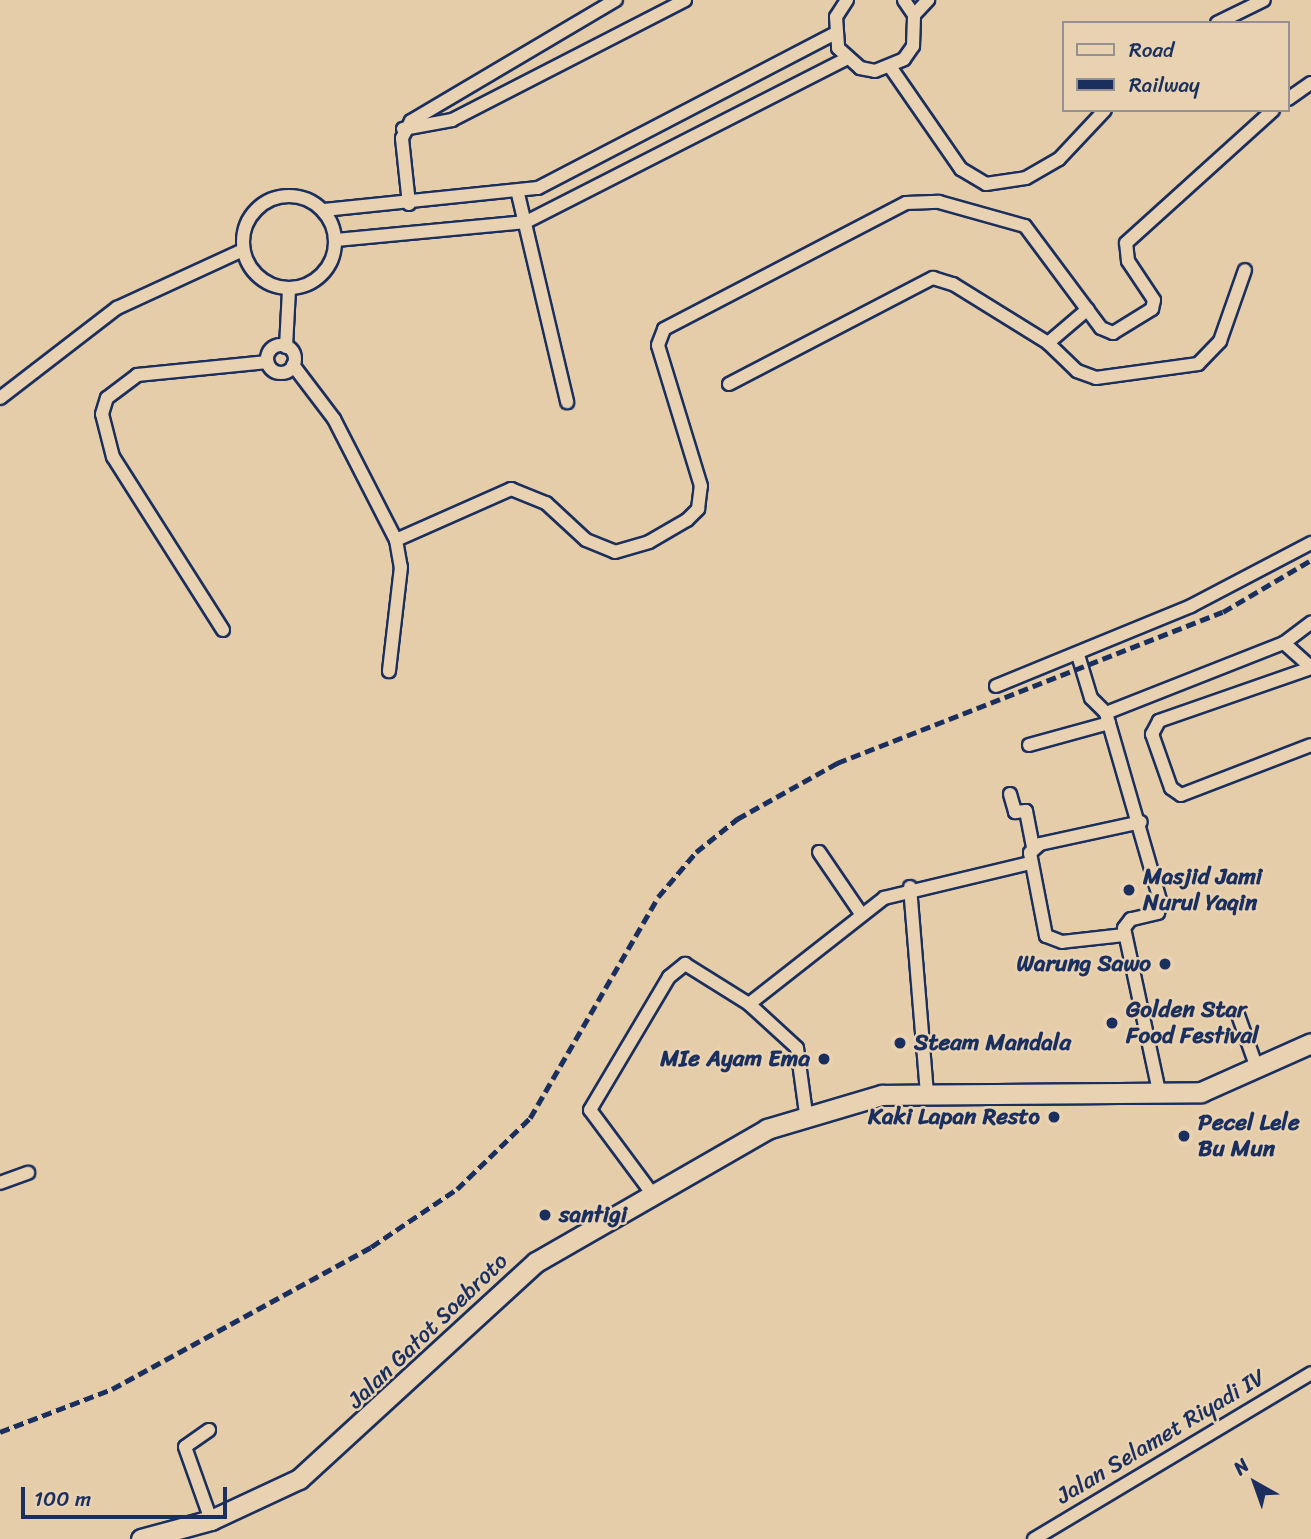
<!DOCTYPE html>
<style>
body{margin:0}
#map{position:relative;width:1311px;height:1539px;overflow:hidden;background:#e5cda9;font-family:Sriracha,sans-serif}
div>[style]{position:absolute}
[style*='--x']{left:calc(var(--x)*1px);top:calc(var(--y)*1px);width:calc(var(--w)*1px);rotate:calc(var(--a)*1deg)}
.roads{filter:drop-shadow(2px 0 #1b2f5e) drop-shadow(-2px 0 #1b2f5e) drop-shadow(0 2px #1b2f5e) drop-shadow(0 -2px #1b2f5e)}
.street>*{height:12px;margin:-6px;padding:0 6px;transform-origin:6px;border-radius:6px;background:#e8d2b1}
.street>.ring{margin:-6px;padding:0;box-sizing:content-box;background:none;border:12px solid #e8d2b1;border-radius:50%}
.primary>*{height:19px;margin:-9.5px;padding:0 9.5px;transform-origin:9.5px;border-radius:9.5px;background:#e8d2b1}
.rail>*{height:4.5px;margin-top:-2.25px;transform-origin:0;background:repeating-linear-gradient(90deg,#1b2f5e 0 10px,transparent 0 15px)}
.dots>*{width:19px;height:19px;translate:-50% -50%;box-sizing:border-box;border:4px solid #e8d2b1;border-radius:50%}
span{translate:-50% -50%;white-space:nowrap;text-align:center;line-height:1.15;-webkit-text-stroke:5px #e8d2b1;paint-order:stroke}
.poi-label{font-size:23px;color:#1b2f5e;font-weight:700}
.left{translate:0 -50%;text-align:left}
.right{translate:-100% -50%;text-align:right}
.street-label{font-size:23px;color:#1b2f5e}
.legend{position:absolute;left:1062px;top:21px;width:228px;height:91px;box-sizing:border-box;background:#e8d2b1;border:2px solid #969190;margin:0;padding:9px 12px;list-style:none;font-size:21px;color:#1b2f5e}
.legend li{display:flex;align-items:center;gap:14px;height:35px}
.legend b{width:35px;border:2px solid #969190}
.north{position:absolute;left:1220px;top:1448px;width:70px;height:70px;-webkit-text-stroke:5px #e8d2b1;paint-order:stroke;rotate:320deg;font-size:19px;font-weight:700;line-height:28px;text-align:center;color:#1b2f5e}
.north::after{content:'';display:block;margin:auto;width:24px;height:32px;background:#1b2f5e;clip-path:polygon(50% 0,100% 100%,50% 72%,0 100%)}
.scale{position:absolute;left:21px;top:1487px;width:206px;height:32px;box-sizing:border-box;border:4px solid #1b2f5e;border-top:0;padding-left:9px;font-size:21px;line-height:24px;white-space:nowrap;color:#1b2f5e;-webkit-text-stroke:5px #e8d2b1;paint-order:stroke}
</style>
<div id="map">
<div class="roads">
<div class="street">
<div style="--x:847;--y:0;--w:20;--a:123"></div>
<div style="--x:836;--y:17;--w:31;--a:86"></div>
<div style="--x:838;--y:48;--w:30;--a:42"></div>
<div style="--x:860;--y:68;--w:15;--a:11"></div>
<div style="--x:875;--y:71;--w:31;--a:-22"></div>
<div style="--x:904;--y:59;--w:16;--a:-55"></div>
<div style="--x:913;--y:46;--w:31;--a:-88"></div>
<div style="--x:914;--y:15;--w:18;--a:-124"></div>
<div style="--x:914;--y:15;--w:21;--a:-47"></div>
<div style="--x:1217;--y:23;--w:52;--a:-26.1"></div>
<div style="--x:891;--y:68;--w:123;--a:55.3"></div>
<div style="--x:961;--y:169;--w:29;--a:31"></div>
<div style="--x:986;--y:184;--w:40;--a:-8.5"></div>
<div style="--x:1026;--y:178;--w:38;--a:-30"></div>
<div style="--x:1059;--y:159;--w:67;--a:-46.8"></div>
<div style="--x:1288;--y:99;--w:28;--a:-35"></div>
<div style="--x:403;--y:129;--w:50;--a:-10.4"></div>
<div style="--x:452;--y:120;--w:262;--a:-27.2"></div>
<div style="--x:518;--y:194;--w:214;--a:76.7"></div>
<div class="ring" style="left:243px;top:196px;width:80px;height:80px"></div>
<div style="--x:409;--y:204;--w:66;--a:-96.1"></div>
<div style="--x:402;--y:138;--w:19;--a:-62"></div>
<div style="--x:411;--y:121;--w:238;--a:-30.6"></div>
<div style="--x:324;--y:210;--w:215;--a:-5.9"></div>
<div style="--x:538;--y:188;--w:334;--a:-27.5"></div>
<div style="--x:336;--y:240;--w:191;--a:-5.4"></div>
<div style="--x:526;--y:222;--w:359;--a:-27"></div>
<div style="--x:1048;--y:343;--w:40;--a:44"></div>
<div style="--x:1077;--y:371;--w:20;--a:20"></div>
<div style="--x:1096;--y:378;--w:103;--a:-7.8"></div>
<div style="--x:1198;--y:364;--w:32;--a:-46"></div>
<div style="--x:1220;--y:341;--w:75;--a:-70.6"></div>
<div class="ring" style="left:267px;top:345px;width:16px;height:16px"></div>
<div style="--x:286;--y:347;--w:58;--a:-87"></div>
<div style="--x:293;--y:365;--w:68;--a:52.8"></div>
<div style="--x:334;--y:419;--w:136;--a:62.9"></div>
<div style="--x:396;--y:540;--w:27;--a:80"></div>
<div style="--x:401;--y:567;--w:105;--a:96.6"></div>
<div style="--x:729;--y:384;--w:230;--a:-27.5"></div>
<div style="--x:933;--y:278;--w:21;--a:17"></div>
<div style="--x:953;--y:284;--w:112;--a:31.8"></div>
<div style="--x:1048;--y:343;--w:52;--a:-40.4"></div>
<div style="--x:0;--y:398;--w:148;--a:-37.6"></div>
<div style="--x:117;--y:308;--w:139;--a:-24.7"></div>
<div style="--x:396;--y:540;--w:126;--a:-23.9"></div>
<div style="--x:511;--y:489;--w:38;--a:22"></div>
<div style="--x:546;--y:503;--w:54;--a:42.8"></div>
<div style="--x:586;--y:540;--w:31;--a:22"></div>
<div style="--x:615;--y:552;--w:35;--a:-16"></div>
<div style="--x:649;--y:542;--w:44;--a:-30.1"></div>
<div style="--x:687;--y:520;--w:16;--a:-45"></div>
<div style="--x:698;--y:509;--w:23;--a:-83"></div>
<div style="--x:701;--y:486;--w:147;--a:-107"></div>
<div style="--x:658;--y:345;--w:17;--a:-69"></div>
<div style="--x:664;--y:329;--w:273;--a:-27.5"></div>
<div style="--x:906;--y:203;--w:33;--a:-2"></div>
<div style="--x:939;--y:202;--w:89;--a:15.6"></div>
<div style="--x:1025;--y:226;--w:127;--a:53.3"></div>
<div style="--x:1101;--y:328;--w:13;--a:23"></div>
<div style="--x:1113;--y:333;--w:46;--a:-31.6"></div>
<div style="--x:1152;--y:309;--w:9;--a:-77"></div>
<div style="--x:1154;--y:300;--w:47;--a:-123.7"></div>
<div style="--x:1128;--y:261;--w:18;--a:-96"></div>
<div style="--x:1126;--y:243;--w:198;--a:-42.1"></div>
<div style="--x:223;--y:630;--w:205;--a:-122.4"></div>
<div style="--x:113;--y:457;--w:44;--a:-104.3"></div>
<div style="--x:102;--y:414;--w:17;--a:-73"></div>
<div style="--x:107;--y:398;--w:38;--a:-37"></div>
<div style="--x:137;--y:375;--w:131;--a:-5.7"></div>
<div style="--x:1284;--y:643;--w:36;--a:42"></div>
<div style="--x:1078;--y:655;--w:45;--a:73.2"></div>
<div style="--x:1091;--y:698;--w:21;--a:45"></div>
<div style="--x:1106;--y:713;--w:191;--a:-21.5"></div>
<div style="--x:1284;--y:643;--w:34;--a:-37"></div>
<div style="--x:1311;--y:668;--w:161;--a:160.8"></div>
<div style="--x:1159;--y:721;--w:15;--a:118"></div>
<div style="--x:1152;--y:734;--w:57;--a:70.6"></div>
<div style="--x:1171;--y:788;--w:12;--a:35"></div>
<div style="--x:1181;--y:795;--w:139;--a:-21"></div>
<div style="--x:996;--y:686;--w:211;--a:-22.3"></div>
<div style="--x:1191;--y:606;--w:136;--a:-27.7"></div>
<div style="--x:1106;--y:713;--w:198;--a:73.9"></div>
<div style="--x:1161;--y:903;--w:10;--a:107"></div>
<div style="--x:1158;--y:913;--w:28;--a:167"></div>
<div style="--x:1131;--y:919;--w:11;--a:128"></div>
<div style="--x:1124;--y:928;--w:172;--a:77.9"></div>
<div style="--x:1029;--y:745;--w:83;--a:-15.4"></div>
<div style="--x:1010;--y:794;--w:19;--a:74"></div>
<div style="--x:1015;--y:812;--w:11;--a:-5"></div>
<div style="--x:1026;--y:811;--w:37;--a:79"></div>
<div style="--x:819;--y:852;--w:76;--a:55.7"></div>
<div style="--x:910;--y:887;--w:206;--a:85.3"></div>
<div style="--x:1124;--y:935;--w:62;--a:173.6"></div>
<div style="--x:1062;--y:942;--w:17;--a:-159"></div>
<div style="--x:1046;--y:936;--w:85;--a:-100.9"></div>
<div style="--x:1030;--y:853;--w:13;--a:-42"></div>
<div style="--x:1040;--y:844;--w:103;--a:-12.3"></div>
<div style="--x:749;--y:1004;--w:172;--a:-38.1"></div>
<div style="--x:884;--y:898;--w:150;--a:-13.5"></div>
<div style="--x:1238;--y:1015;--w:59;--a:70.3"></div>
<div style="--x:0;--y:1183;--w:30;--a:-20"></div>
<div style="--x:651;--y:1192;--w:102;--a:-126.6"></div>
<div style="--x:590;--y:1110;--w:155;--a:-59.3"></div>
<div style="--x:669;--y:977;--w:21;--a:-39"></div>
<div style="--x:685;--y:964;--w:75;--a:32"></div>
<div style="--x:749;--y:1004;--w:65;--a:42.5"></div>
<div style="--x:797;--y:1048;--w:67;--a:82.2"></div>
<div style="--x:209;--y:1430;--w:29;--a:145"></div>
<div style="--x:185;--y:1447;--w:77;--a:70.4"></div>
<div style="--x:1034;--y:1539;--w:323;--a:-30.9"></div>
</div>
<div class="primary">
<div style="--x:141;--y:1539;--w:73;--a:-15.2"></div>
<div style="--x:211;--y:1520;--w:97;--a:-25"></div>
<div style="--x:299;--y:1479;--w:321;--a:-42.5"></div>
<div style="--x:536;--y:1262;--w:267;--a:-29.9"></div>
<div style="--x:767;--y:1129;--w:120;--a:-16.5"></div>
<div style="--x:882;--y:1095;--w:319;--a:-0.5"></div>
<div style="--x:1201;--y:1092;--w:120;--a:-24"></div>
</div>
</div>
<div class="rail">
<div style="--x:0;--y:1432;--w:120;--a:-21"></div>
<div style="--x:112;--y:1389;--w:295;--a:-28.7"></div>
<div style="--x:371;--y:1247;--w:104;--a:-34"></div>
<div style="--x:457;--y:1189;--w:102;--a:-44.2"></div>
<div style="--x:530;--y:1118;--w:255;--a:-59.9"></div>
<div style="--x:658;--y:897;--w:59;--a:-49.8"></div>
<div style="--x:696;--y:852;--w:53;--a:-38.8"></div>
<div style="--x:737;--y:819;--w:115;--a:-29.2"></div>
<div style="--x:837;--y:763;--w:414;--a:-21.4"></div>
<div style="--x:1223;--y:612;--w:102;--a:-30.6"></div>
</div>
<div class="dots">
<div style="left:1129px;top:890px;background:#1b2f5e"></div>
<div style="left:1165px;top:964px;background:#1b2f5e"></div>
<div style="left:1112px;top:1023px;background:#1b2f5e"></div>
<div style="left:900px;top:1043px;background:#1b2f5e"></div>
<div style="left:824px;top:1059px;background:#1b2f5e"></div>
<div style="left:1054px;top:1117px;background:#1b2f5e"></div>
<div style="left:1184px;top:1136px;background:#1b2f5e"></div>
<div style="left:545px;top:1215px;background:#1b2f5e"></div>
</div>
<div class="poi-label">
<span class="left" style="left:1143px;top:890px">Masjid Jami<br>Nurul Yaqin</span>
<span class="right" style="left:1151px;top:964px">Warung Sawo</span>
<span class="left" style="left:1126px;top:1023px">Golden Star<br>Food Festival</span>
<span class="left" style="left:914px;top:1043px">Steam Mandala</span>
<span class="right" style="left:810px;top:1059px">MIe Ayam Ema</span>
<span class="right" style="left:1040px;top:1117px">Kaki Lapan Resto</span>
<span class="left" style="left:1198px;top:1136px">Pecel Lele<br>Bu Mun</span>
<span class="left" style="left:559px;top:1215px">santigi</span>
</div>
<div class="street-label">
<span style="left:428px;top:1331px;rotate:-44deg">Jalan Gatot Soebroto</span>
<span style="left:1161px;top:1437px;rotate:-31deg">Jalan Selamet Riyadi IV</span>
</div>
<ul class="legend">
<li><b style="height:9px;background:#e8d2b1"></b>Road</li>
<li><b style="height:9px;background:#1b2f5e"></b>Railway</li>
</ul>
<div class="north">N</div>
<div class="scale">100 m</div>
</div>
